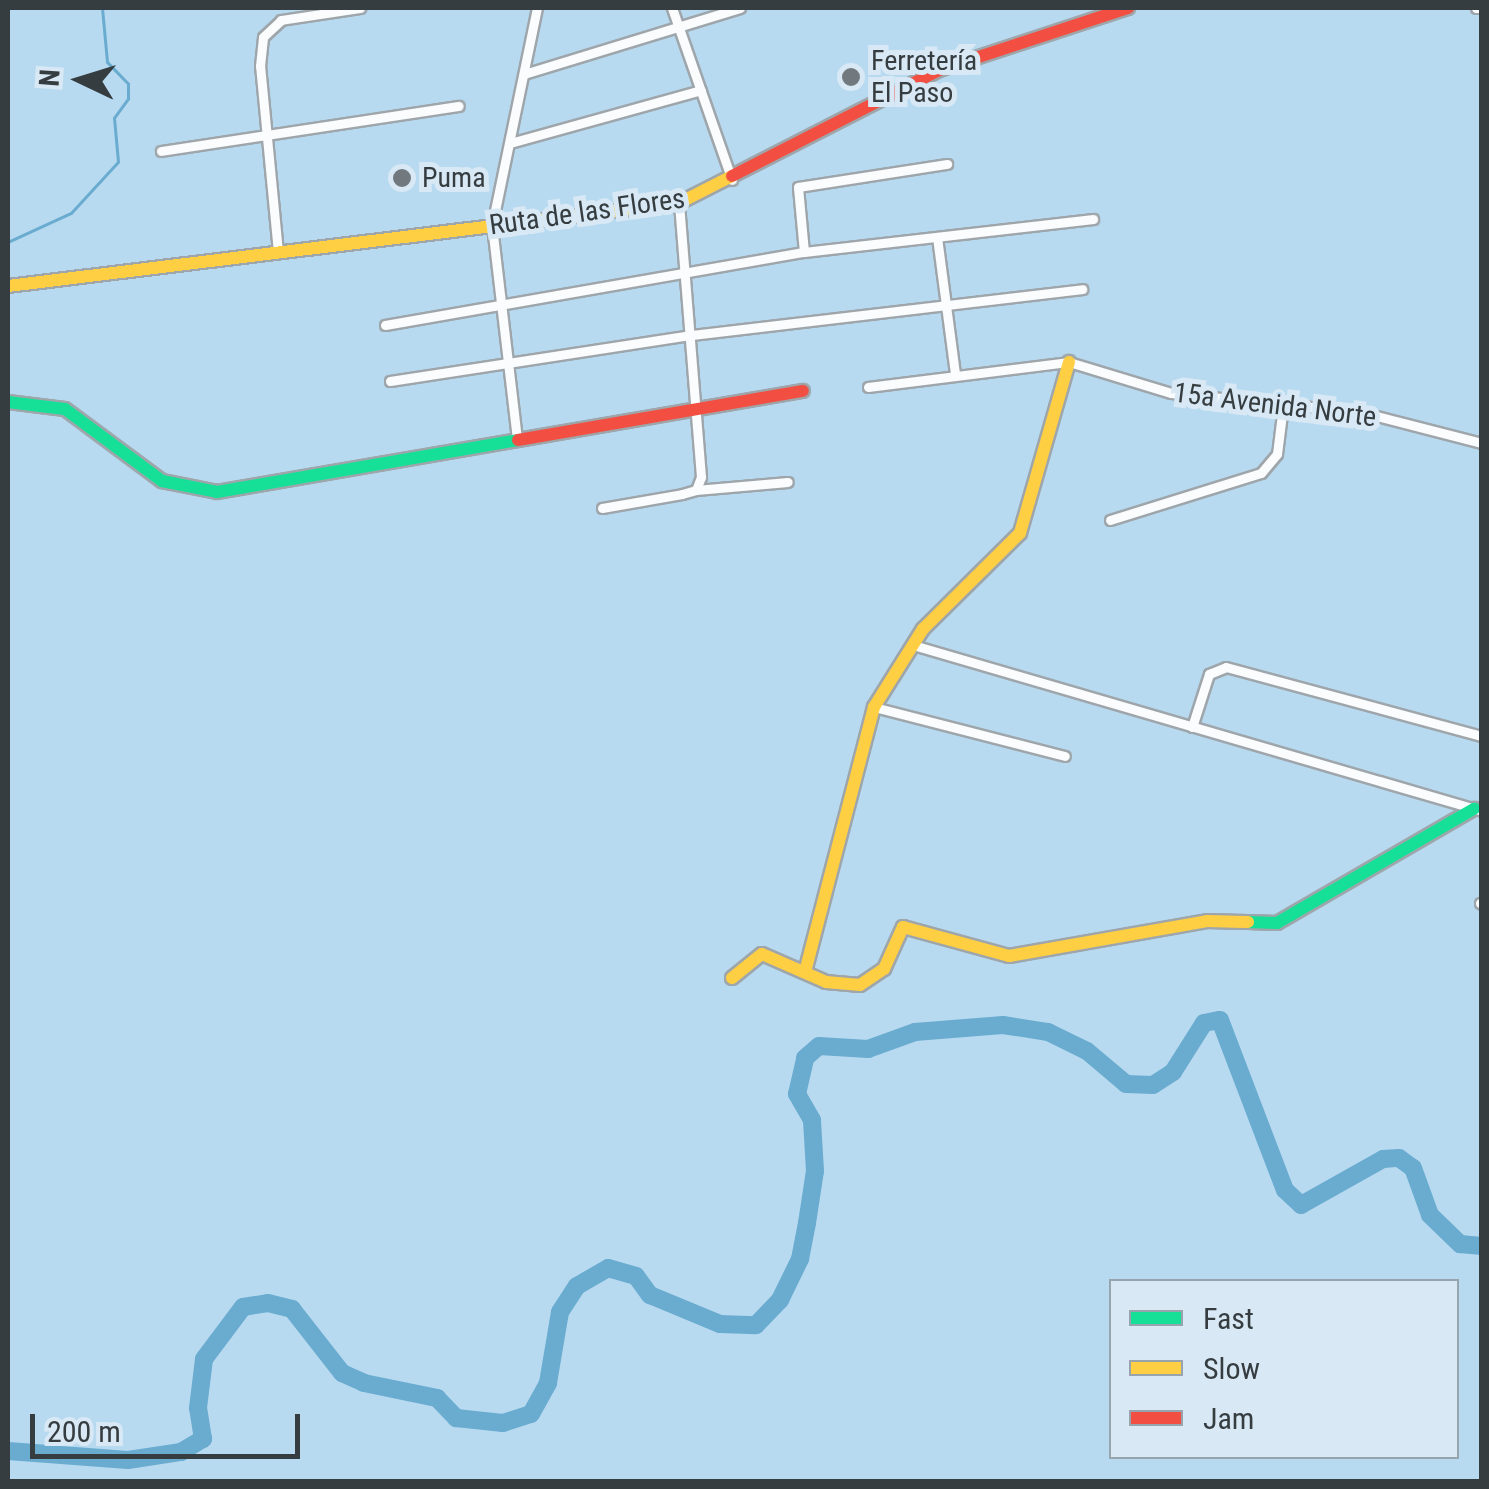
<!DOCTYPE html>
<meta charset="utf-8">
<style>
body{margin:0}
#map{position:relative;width:1489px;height:1489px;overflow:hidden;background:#dee8ef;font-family:"Roboto Condensed",sans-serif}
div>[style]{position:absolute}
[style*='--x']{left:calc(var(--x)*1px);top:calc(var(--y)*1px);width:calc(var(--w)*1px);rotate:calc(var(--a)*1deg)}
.green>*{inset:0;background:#b8daf0}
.stream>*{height:2.5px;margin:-1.25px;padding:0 1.25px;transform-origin:1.25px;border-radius:1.25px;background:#6aacd0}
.river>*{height:18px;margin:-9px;padding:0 9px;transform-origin:9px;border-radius:9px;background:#6aacd0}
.roads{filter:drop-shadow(2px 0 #9ea6ab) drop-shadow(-2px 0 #9ea6ab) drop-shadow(0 2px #9ea6ab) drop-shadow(0 -2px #9ea6ab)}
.street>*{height:9px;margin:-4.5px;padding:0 4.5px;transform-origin:4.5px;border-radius:4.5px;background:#fafcfd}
.fast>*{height:12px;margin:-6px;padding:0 6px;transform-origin:6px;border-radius:6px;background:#16e098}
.slow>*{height:12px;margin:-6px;padding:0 6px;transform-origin:6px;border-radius:6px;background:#ffcf43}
.jam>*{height:12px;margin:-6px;padding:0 6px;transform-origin:6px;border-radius:6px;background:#f24e42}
.dots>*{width:28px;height:28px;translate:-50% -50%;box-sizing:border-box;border:5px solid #d8e9f5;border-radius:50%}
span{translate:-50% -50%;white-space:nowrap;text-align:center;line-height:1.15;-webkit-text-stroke:10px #d8e9f5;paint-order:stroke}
.poi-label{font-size:28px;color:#363d41}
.left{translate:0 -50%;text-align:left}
.street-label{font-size:28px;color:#363d41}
.frame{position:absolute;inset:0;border:10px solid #363d41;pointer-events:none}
.legend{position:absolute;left:1109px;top:1279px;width:350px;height:180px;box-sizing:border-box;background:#d8e9f5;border:2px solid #97a4ad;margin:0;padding:12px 18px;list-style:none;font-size:30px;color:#363d41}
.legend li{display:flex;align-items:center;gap:20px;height:50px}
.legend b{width:50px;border:2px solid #97a4ad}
.north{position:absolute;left:30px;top:30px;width:100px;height:100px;-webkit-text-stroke:8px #d8e9f5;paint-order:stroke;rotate:274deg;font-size:28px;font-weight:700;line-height:40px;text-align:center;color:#363d41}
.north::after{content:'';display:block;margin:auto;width:35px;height:45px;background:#363d41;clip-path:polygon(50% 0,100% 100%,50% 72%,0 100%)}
.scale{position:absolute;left:30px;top:1414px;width:270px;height:45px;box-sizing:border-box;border:5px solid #363d41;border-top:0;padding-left:12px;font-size:30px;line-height:35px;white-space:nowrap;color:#363d41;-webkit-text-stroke:8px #d8e9f5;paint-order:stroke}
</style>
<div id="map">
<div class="green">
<div style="clip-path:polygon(evenodd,8px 8px,1481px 8px,1481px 1481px,8px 1482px,8px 8px,1112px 1282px,1456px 1282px,1456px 1456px,1112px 1456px,1112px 1282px)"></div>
</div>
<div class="stream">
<div style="--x:8;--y:242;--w:69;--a:-24.7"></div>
<div style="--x:71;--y:213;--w:69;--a:-47.3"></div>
<div style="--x:118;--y:162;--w:44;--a:-95.2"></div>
<div style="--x:114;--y:118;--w:24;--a:-54"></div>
<div style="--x:128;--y:99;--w:15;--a:-90"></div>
<div style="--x:128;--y:84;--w:30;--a:-134"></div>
<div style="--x:107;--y:62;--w:54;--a:-95.3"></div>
</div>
<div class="river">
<div style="--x:8;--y:1451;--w:120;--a:4.3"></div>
<div style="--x:128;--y:1460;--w:54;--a:-8.6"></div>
<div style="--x:181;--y:1452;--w:26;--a:-31"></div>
<div style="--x:203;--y:1439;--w:31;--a:-99"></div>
<div style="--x:198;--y:1408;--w:49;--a:-83"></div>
<div style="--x:204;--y:1359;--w:65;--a:-53.1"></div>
<div style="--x:243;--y:1307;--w:25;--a:-9"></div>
<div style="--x:268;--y:1303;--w:25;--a:14"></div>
<div style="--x:292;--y:1309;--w:81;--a:52"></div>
<div style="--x:342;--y:1373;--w:24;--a:24"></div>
<div style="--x:364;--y:1383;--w:75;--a:11.6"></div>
<div style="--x:437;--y:1398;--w:28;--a:46"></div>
<div style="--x:456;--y:1418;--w:47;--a:6.1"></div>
<div style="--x:503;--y:1423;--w:29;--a:-18"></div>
<div style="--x:531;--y:1414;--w:35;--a:-61"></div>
<div style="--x:548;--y:1383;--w:72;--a:-80.4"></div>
<div style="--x:560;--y:1312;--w:31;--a:-57"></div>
<div style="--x:577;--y:1286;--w:36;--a:-30"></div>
<div style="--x:608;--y:1268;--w:29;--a:16"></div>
<div style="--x:636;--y:1276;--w:24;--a:54"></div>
<div style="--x:650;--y:1295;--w:76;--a:22.5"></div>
<div style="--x:720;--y:1324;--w:36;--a:2"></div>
<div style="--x:756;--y:1325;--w:35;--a:-46"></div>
<div style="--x:780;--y:1300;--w:46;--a:-64"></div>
<div style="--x:800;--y:1259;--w:37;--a:-79"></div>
<div style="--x:807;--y:1223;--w:53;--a:-81.3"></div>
<div style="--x:815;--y:1171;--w:51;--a:-93.4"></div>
<div style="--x:812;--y:1120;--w:30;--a:-120"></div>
<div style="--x:797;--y:1094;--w:37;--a:-77"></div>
<div style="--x:805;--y:1058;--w:18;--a:-41"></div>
<div style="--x:819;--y:1046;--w:49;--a:3.5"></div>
<div style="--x:868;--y:1049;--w:50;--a:-19.9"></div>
<div style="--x:915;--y:1032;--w:88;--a:-4.5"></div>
<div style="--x:1003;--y:1025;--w:46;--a:8.8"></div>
<div style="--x:1048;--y:1032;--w:43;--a:26"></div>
<div style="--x:1087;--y:1051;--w:51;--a:40.2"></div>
<div style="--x:1126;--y:1084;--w:27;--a:2"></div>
<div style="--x:1153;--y:1085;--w:24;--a:-33"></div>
<div style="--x:1173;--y:1072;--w:58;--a:-57.7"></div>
<div style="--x:1204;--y:1023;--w:16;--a:-11"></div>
<div style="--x:1220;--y:1020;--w:182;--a:69.1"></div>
<div style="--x:1285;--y:1190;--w:22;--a:43"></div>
<div style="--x:1301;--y:1205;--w:94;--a:-29.3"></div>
<div style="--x:1383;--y:1159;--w:16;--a:-4"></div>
<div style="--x:1399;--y:1158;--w:17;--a:36"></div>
<div style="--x:1413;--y:1168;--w:50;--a:70.1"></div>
<div style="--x:1430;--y:1215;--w:42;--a:44"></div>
<div style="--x:1460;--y:1244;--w:22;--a:5"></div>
</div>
<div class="roads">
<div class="street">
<div style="--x:672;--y:8;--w:182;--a:70.8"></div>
<div style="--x:1476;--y:8;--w:6;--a:0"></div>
<div style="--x:524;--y:74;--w:226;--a:-17"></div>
<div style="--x:510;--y:143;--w:198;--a:-15.5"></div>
<div style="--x:161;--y:151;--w:301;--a:-8.6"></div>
<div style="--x:937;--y:237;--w:138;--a:82.5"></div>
<div style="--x:278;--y:252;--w:187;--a:-95.5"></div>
<div style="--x:260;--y:66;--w:29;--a:-84"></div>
<div style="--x:263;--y:37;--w:25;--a:-43"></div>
<div style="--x:281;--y:20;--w:80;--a:-8.6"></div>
<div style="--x:804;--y:252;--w:65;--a:-95.3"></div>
<div style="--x:798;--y:187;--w:151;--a:-8.8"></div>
<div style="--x:385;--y:325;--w:425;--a:-9.9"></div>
<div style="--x:804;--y:252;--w:291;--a:-6.5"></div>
<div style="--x:390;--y:381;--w:305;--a:-8.7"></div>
<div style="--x:692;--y:335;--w:393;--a:-6.7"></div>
<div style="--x:868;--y:387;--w:203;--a:-7.1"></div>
<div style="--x:1069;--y:362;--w:107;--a:16.9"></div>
<div style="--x:1171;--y:393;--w:191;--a:5.7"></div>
<div style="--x:1361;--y:412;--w:125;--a:14.4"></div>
<div style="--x:517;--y:439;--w:215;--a:-96.7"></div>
<div style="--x:492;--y:225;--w:222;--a:-78.3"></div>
<div style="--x:696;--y:490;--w:92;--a:-5"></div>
<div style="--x:602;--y:508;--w:81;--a:-9.9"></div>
<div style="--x:682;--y:494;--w:15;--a:-16"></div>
<div style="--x:696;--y:490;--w:14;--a:-69"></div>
<div style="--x:701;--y:477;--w:275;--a:-94.6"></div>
<div style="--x:1110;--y:520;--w:158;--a:-17.3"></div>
<div style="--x:1261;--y:473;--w:25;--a:-50"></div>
<div style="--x:1277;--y:454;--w:48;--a:-82.9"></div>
<div style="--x:913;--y:645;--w:593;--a:16.26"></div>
<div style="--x:874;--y:707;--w:197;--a:14.4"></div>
<div style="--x:1192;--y:727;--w:56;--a:-72.2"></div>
<div style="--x:1209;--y:674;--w:18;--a:-22"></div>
<div style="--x:1226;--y:667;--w:265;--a:15.1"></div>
<div style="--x:1480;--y:903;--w:2;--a:27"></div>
</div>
<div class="fast">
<div style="--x:8;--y:402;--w:57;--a:7"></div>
<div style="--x:65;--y:409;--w:121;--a:36.6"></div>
<div style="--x:162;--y:481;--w:56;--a:11.3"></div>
<div style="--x:217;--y:492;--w:305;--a:-9.8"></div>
<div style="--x:1248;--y:922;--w:29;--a:2"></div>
<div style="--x:1277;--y:923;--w:228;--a:-30.1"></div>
</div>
<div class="slow">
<div style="--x:8;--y:286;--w:676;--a:-7.05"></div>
<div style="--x:679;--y:203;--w:59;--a:-27"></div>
<div style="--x:805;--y:972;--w:274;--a:-75.4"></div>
<div style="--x:874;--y:707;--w:92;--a:-57.9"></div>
<div style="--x:923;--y:629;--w:136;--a:-44.7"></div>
<div style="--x:1020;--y:533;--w:178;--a:-74"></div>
<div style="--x:732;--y:978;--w:38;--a:-39"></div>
<div style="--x:762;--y:954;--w:70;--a:23.6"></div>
<div style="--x:826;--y:982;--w:34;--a:5"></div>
<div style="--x:860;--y:985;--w:29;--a:-34"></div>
<div style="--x:884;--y:969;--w:46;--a:-65.7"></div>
<div style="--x:903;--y:927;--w:110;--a:15.3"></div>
<div style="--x:1009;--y:956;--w:201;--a:-10"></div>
<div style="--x:1207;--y:921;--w:41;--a:1.4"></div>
</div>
<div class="jam">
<div style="--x:732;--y:176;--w:233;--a:-27.1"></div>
<div style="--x:939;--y:70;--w:199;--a:-18.2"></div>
<div style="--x:518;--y:440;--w:289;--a:-9.8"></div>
</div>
</div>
<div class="dots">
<div style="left:851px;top:77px;background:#71797e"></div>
<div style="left:402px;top:178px;background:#71797e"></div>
</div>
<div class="poi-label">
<span class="left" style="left:871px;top:77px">Ferretería<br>El Paso</span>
<span class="left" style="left:422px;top:178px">Puma</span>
</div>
<div class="street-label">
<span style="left:587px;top:212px;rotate:-8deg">Ruta de las Flores</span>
<span style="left:1275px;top:405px;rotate:7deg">15a Avenida Norte</span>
</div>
<div class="frame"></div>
<ul class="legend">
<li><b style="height:12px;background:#16e098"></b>Fast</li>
<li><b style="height:12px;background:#ffcf43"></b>Slow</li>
<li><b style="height:12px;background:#f24e42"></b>Jam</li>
</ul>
<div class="north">N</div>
<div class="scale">200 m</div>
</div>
